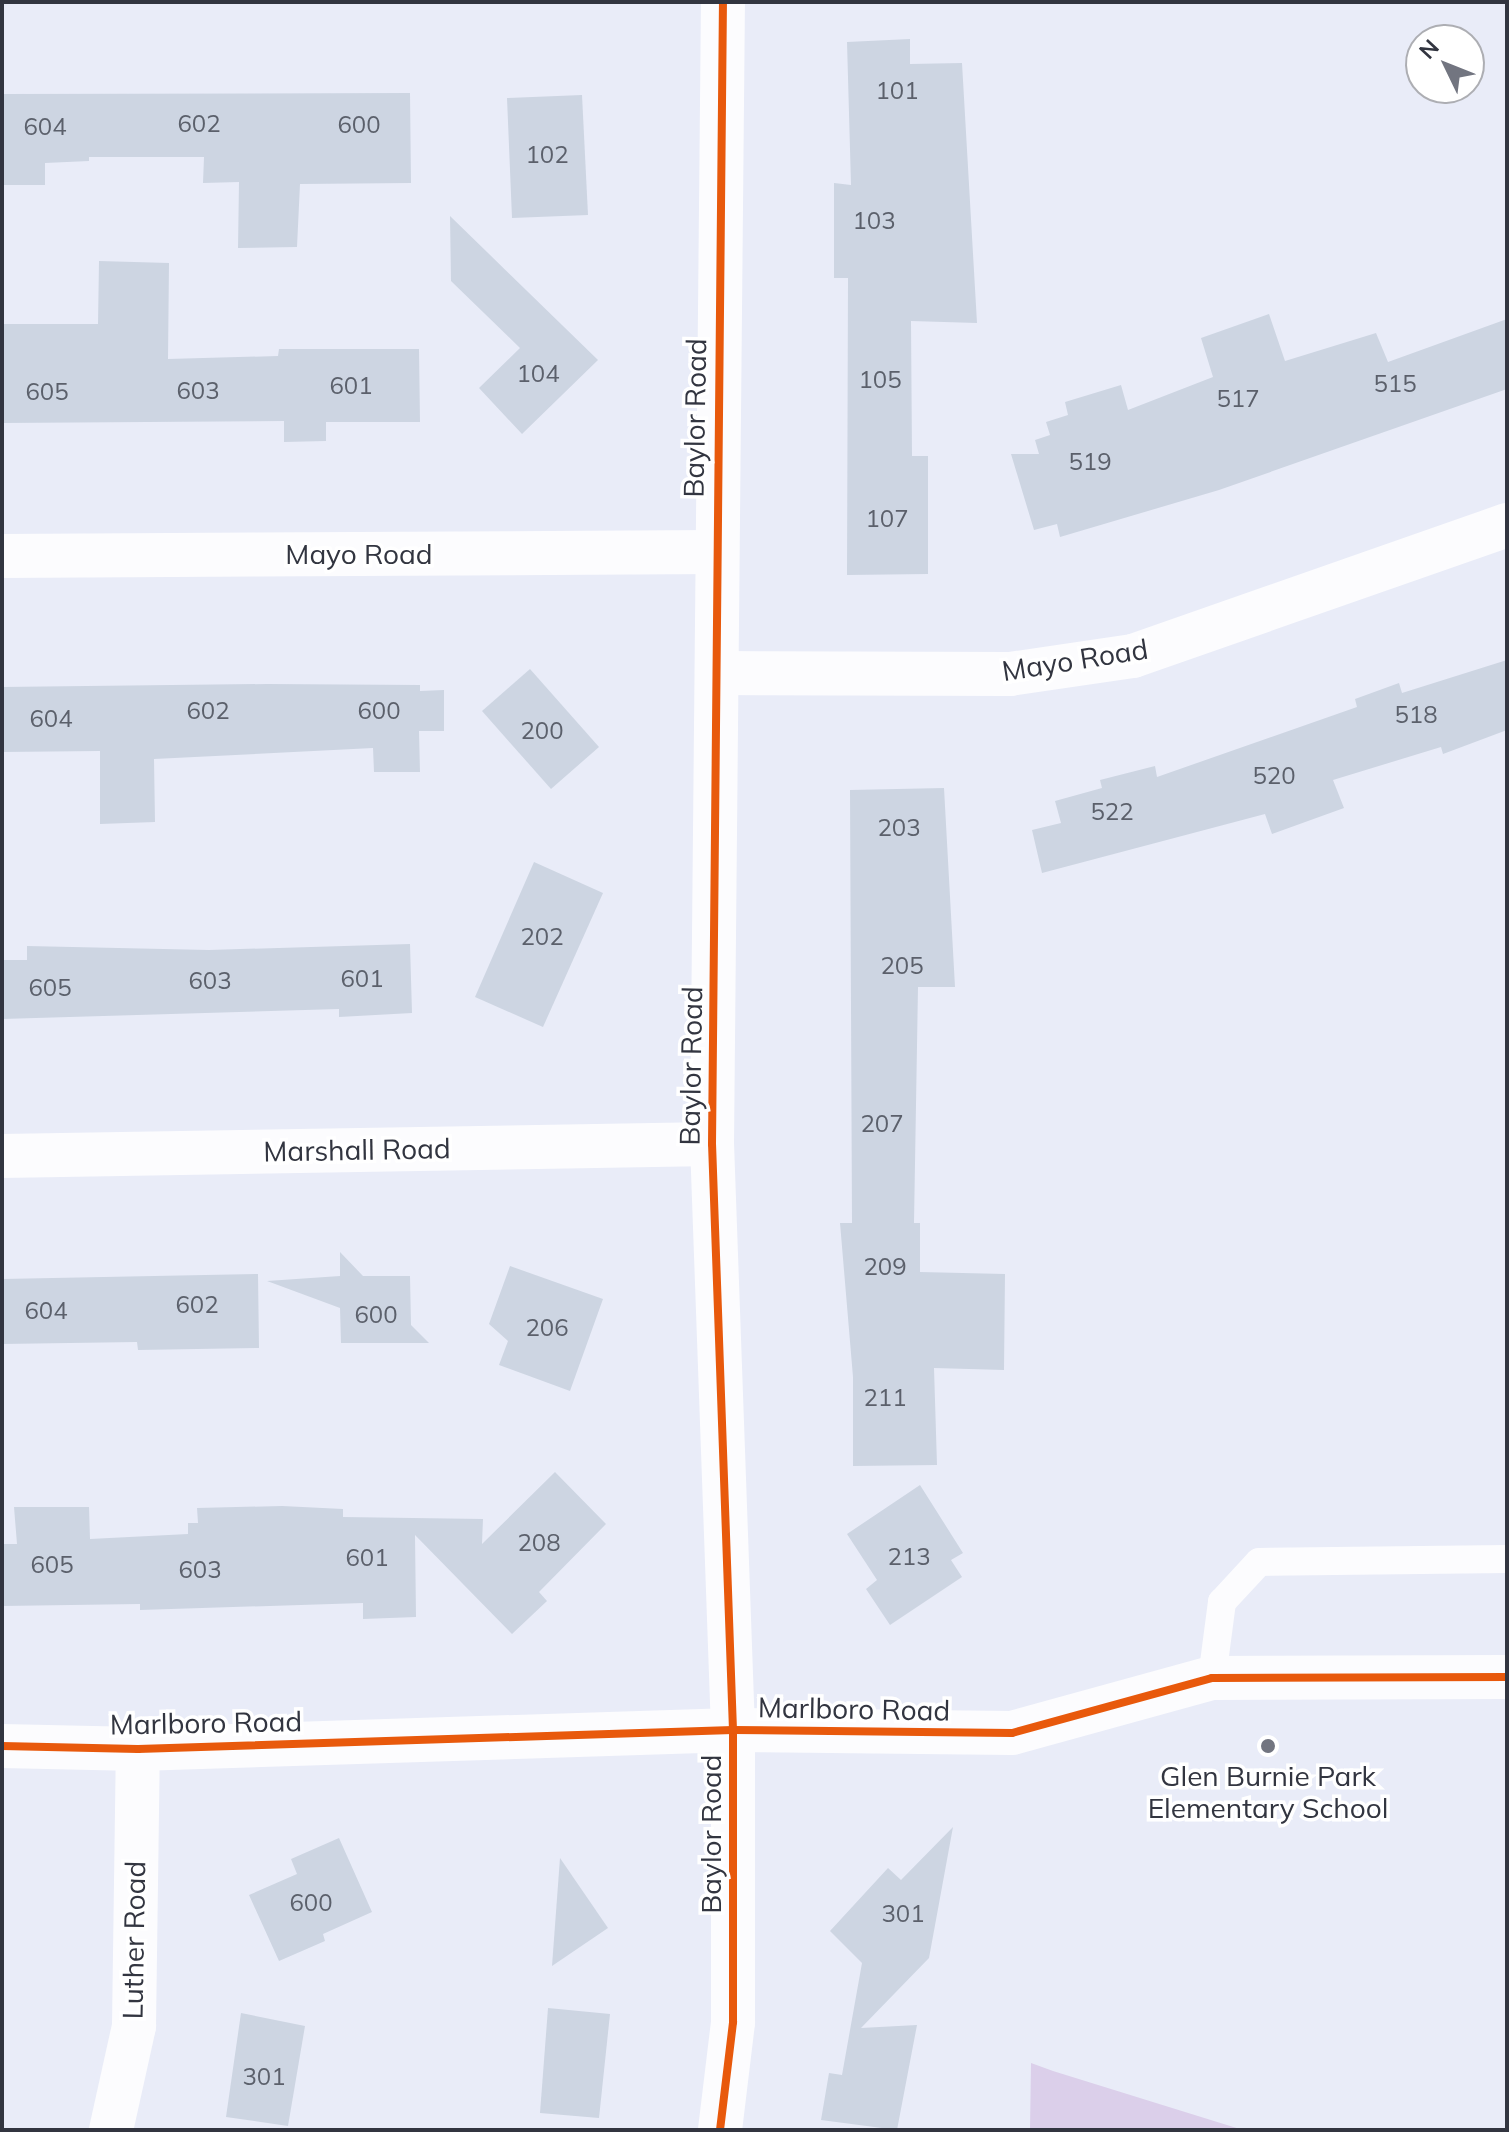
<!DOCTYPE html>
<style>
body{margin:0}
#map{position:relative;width:1509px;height:2132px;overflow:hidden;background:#e9ecf8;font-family:Mulish,sans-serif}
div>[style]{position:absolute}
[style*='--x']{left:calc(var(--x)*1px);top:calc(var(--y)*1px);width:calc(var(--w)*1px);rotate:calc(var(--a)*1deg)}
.green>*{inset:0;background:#dbcfea}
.building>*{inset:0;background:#cdd5e2}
.service>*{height:28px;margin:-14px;padding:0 14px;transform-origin:14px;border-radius:14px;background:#fcfcfe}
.minor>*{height:44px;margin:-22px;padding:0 22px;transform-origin:22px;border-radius:22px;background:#fcfcfe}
.cycleway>*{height:8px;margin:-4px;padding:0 4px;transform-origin:4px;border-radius:4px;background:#e8590c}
.dots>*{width:22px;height:22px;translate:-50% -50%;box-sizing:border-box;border:4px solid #fff;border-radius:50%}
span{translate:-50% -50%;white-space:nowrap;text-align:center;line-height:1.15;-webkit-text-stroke:7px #fff;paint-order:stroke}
.number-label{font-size:24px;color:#5b606b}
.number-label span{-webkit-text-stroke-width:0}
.street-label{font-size:28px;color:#323540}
.poi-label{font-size:28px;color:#323540}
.frame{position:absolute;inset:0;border:4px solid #323540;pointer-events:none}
.north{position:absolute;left:1405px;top:24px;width:80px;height:80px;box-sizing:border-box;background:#fff;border:2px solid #adaeb3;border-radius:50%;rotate:313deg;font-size:22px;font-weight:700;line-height:32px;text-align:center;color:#323540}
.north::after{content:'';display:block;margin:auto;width:28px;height:36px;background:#727580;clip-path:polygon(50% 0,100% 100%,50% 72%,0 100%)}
</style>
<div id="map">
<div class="green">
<div style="clip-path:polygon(1031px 2063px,1053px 2071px,1243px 2130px,1030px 2130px)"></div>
</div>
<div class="building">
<div style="clip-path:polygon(910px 39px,910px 64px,962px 63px,977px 323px,911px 321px,912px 456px,928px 456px,928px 574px,847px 575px,848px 278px,834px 278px,834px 183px,851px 185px,847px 42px)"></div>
<div style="clip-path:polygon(410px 93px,411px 183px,300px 184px,297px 247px,238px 248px,239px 182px,203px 183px,204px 157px,89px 157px,89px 161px,45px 163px,45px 185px,2px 185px,2px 94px)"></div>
<div style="clip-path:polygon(582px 95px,588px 215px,512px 218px,507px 98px)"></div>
<div style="clip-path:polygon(450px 216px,598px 360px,522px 434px,479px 388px,520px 348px,451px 281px)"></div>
<div style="clip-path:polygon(99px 261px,169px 263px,168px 359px,278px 356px,279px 349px,419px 349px,420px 422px,326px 422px,326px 441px,284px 442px,284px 421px,2px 423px,2px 324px,98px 324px)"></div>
<div style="clip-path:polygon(1269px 314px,1285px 361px,1376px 333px,1388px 362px,1507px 319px,1507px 389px,1219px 490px,1060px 537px,1057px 524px,1034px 530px,1011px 454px,1039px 454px,1035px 440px,1050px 435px,1046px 422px,1068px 415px,1065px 402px,1121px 385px,1128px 410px,1213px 377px,1201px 338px)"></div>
<div style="clip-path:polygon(1507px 660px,1507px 730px,1443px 754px,1441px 747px,1333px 780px,1344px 808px,1272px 834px,1265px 814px,1042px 873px,1032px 830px,1061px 823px,1055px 801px,1102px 788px,1100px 780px,1155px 766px,1157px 777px,1357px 707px,1355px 699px,1399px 683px,1402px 693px)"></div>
<div style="clip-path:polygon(530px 669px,599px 747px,551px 789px,482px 711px)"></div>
<div style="clip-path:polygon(267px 684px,420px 685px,420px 691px,444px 690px,444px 731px,419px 731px,420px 772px,374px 772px,373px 748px,154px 759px,155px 822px,100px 824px,100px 751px,2px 752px,2px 687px)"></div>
<div style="clip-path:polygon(944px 788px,955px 987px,918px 987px,914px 1223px,920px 1223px,920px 1272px,1005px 1274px,1004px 1370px,934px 1368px,937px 1465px,853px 1466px,853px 1377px,840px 1223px,852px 1223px,850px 790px)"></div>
<div style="clip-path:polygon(534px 862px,603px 893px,543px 1027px,475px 997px)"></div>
<div style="clip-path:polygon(410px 944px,412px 1013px,339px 1017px,339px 1009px,2px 1019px,2px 960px,27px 960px,27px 946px,209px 950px)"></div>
<div style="clip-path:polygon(340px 1252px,363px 1276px,410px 1276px,411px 1325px,429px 1343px,341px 1343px,340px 1308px,267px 1281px,340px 1276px)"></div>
<div style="clip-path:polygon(510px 1266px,603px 1299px,570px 1391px,499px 1365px,508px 1341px,489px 1324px)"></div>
<div style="clip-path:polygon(258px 1274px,259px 1348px,138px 1350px,137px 1342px,2px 1344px,2px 1279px)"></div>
<div style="clip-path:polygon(555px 1472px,606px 1524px,539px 1592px,547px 1601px,512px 1634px,415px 1535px,416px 1617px,363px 1619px,363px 1603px,140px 1610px,140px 1604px,2px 1606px,2px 1544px,17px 1544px,14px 1507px,89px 1507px,90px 1539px,188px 1534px,188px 1523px,198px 1523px,197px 1508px,282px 1506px,343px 1509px,343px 1517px,483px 1519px,482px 1544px)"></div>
<div style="clip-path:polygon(920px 1485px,963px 1553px,951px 1560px,962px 1577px,890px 1625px,866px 1589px,877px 1580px,847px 1534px)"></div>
<div style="clip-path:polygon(953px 1827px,929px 1958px,861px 2028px,917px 2025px,897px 2130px,821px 2120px,829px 2073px,842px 2075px,862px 1963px,830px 1931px,888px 1868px,901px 1880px)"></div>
<div style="clip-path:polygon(339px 1838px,372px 1912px,323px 1934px,325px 1941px,279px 1961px,249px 1895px,297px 1874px,291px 1859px)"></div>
<div style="clip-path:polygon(560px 1858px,608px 1928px,552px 1966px)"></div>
<div style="clip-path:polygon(548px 2008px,610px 2014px,599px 2118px,540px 2113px)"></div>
<div style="clip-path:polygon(241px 2013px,305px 2026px,288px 2126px,226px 2117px)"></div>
</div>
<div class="service">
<div style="--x:1212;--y:1678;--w:77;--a:-82.5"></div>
<div style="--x:1222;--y:1602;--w:54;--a:-47.2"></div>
<div style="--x:1259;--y:1562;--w:248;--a:-0.7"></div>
</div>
<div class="minor">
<div style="--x:2;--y:556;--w:713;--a:-0.32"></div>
<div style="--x:718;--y:673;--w:292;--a:0.2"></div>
<div style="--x:1010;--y:674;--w:124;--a:-8.3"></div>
<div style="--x:1133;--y:656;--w:396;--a:-19.3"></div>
<div style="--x:2;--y:1156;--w:710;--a:-0.97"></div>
<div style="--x:2;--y:1746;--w:136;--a:1.3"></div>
<div style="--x:138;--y:1749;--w:595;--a:-1.83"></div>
<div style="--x:733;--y:1730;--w:279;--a:0.6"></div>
<div style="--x:1012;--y:1733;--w:207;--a:-15.4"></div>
<div style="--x:1212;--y:1678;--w:295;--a:-0.2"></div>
<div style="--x:111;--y:2130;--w:107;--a:-77.5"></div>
<div style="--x:134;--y:2026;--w:277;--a:-89.2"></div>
<div style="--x:720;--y:2130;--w:109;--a:-83.1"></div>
<div style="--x:733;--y:2022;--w:292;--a:-90"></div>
<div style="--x:733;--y:1730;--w:586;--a:-92.05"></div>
<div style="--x:712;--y:1144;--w:1142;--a:-89.45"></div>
</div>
<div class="cycleway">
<div style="--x:2;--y:1746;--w:136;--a:1.3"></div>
<div style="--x:138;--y:1749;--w:595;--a:-1.83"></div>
<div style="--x:733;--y:1730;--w:279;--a:0.6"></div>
<div style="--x:1012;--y:1733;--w:207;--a:-15.4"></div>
<div style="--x:1212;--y:1678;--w:295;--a:-0.2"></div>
<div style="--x:720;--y:2130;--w:109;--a:-83.1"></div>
<div style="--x:733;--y:2022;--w:292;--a:-90"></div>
<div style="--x:733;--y:1730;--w:586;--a:-92.05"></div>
<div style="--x:712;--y:1144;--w:1142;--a:-89.45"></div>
</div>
<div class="dots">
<div style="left:1268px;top:1746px;background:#727580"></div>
</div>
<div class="number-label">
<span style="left:897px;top:91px">101</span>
<span style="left:199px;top:124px">602</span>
<span style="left:359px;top:125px">600</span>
<span style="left:45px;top:127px">604</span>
<span style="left:547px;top:155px">102</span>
<span style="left:874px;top:221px">103</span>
<span style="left:538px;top:374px">104</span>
<span style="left:880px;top:380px">105</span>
<span style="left:1395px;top:384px">515</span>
<span style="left:351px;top:386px">601</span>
<span style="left:198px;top:391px">603</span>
<span style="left:47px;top:392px">605</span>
<span style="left:1238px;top:399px">517</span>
<span style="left:1090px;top:462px">519</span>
<span style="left:887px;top:519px">107</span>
<span style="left:208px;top:711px">602</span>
<span style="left:379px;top:711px">600</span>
<span style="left:1416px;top:715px">518</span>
<span style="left:51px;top:719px">604</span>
<span style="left:542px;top:731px">200</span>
<span style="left:1274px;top:776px">520</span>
<span style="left:1112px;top:812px">522</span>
<span style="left:899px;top:828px">203</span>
<span style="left:542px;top:937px">202</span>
<span style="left:902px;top:966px">205</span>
<span style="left:362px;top:979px">601</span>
<span style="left:210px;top:981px">603</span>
<span style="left:50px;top:988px">605</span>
<span style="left:882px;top:1124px">207</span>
<span style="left:885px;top:1267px">209</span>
<span style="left:197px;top:1305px">602</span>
<span style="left:46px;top:1311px">604</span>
<span style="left:376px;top:1315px">600</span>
<span style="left:547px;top:1328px">206</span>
<span style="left:885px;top:1398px">211</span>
<span style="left:539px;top:1543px">208</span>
<span style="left:909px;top:1557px">213</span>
<span style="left:367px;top:1558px">601</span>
<span style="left:52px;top:1565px">605</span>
<span style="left:200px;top:1570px">603</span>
<span style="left:311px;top:1903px">600</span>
<span style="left:903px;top:1914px">301</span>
<span style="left:264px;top:2077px">301</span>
</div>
<div class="street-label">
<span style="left:695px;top:418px;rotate:-89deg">Baylor Road</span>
<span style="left:359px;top:554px">Mayo Road</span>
<span style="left:1075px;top:660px;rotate:-9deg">Mayo Road</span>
<span style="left:691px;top:1066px;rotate:-89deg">Baylor Road</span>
<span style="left:357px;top:1150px;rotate:-1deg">Marshall Road</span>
<span style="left:854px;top:1709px;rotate:1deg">Marlboro Road</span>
<span style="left:206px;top:1723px;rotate:-1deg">Marlboro Road</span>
<span style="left:711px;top:1834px;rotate:-90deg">Baylor Road</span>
<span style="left:134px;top:1940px;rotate:-89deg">Luther Road</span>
</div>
<div class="poi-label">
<span style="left:1268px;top:1792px">Glen Burnie Park<br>Elementary School</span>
</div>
<div class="frame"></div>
<div class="north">N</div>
</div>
